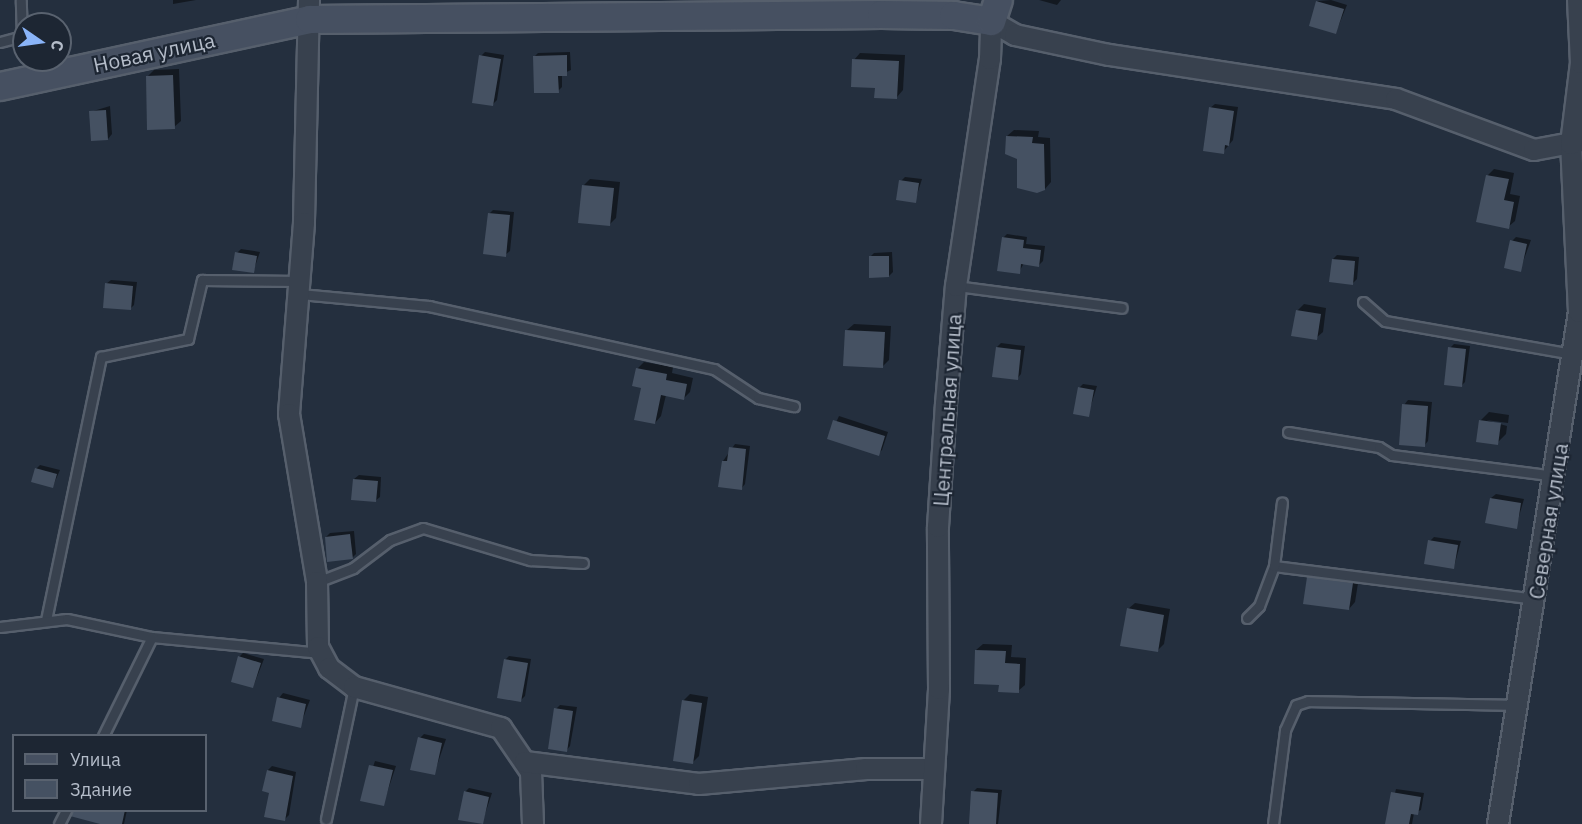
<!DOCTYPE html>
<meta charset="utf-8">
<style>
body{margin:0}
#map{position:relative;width:1582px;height:824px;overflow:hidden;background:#242f3e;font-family:"IBM Plex Sans",sans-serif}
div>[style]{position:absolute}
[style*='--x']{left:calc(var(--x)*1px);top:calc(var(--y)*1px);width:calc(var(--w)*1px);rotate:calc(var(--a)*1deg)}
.shadow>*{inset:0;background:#0007}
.building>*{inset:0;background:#455162}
.roads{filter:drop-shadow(2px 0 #565f6c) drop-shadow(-2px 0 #565f6c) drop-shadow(0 2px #565f6c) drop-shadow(0 -2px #565f6c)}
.lane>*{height:9px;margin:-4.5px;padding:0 4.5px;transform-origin:4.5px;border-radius:4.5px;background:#38414e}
.street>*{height:20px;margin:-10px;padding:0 10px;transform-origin:10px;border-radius:10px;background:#38414e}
.secondary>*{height:27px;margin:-13.5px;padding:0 13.5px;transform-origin:13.5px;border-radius:13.5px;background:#465061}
span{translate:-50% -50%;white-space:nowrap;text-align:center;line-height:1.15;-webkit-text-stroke:4.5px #1d2633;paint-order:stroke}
.street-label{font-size:21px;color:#b4bcc9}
.legend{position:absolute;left:12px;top:734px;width:195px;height:78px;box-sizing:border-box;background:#1d2633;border:2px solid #59626f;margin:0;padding:8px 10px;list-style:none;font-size:18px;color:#b4bcc9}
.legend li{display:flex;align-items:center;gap:12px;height:30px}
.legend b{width:30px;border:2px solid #59626f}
.north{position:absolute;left:12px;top:12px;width:60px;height:60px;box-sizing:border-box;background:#1d2633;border:2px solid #59626f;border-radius:50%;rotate:103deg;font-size:16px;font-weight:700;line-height:24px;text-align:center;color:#b4bcc9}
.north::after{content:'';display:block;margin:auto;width:21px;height:27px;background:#8ab4f8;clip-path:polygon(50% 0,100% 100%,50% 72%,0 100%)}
</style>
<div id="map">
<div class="shadow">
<div style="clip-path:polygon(173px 0,196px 0,173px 4px)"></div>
<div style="clip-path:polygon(1039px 0,1061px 0,1057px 5px)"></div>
<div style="clip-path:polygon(1331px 0,1347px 5px,1336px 32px,1317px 1px)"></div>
<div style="clip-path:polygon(485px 52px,504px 55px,497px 100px,493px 104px,481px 56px)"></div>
<div style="clip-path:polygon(570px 52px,571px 70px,562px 74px,562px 87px,558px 91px,534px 57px,538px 53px)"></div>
<div style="clip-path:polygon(860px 53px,905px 55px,903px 90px,897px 97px,877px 86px,854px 60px)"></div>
<div style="clip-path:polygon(179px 69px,181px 121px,174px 127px,147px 77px,154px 70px)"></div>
<div style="clip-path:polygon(1215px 104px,1238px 107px,1233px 140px,1223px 152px,1210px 108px)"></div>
<div style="clip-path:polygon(110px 106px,112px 134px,108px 139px,90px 112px)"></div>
<div style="clip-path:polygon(1014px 130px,1039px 131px,1038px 137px,1050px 138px,1051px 182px,1045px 189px,1007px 136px)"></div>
<div style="clip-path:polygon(1494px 169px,1514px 173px,1510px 194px,1520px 196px,1515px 221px,1508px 227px,1488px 175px)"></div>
<div style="clip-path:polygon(905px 177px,922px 179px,915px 201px,901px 181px)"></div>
<div style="clip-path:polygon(590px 179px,620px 182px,616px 218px,609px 225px,583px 186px)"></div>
<div style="clip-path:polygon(493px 210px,514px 212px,510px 251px,505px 255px,489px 214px)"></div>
<div style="clip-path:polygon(1007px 234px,1027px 237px,1026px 244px,1045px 246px,1043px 261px,1039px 265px,1024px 263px,1019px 272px,1003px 238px)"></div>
<div style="clip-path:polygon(1516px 237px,1531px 240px,1520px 270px,1512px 241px)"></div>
<div style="clip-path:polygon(241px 249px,260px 252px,253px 272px,237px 253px)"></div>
<div style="clip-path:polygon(892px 252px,893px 272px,889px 276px,870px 257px,874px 253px)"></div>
<div style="clip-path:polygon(1337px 255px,1359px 257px,1357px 279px,1353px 283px,1333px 259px)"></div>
<div style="clip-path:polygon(111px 280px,137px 282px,134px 305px,130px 309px,106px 284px)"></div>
<div style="clip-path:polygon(1304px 304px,1326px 308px,1323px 332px,1316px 338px,1297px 311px)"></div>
<div style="clip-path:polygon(854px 324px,891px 326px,889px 360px,882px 367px,847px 330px)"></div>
<div style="clip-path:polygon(1001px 343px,1025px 346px,1021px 374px,1017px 379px,997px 347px)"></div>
<div style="clip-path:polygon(1454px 344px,1470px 346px,1465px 382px,1461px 386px,1450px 348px)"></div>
<div style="clip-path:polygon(644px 362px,673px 367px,672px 373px,693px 378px,690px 392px,684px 398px,666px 395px,661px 416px,655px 423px,638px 368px)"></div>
<div style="clip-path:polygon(1083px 384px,1097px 386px,1088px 415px,1079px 388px)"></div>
<div style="clip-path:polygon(1408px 400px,1432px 402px,1428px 441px,1424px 446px,1404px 405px)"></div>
<div style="clip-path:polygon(1489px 412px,1509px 415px,1508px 423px,1486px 420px,1507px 426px,1506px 434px,1497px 443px,1480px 421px)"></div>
<div style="clip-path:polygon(839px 416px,888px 432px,882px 450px,878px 454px,829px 438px)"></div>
<div style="clip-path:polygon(735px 444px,750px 446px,745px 484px,741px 489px,723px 461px)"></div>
<div style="clip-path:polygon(40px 465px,60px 470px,53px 486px,36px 469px)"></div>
<div style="clip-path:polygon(359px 475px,381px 477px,380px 497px,375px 501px,354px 479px)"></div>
<div style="clip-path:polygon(1496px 494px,1524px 499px,1516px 527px,1491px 498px)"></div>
<div style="clip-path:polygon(354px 531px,356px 554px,352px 558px,326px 537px,330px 533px)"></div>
<div style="clip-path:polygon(1434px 537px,1461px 541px,1454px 567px,1430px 541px)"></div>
<div style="clip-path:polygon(1315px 571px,1359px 577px,1355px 602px,1349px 609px,1309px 578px)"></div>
<div style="clip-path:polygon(1135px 603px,1170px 609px,1164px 644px,1157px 651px,1128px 609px)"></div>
<div style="clip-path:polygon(983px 644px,1012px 645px,1011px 657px,1026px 658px,1025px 685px,1018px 691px,1001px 683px,976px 650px)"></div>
<div style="clip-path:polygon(243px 653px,264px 659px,253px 687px,239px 657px)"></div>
<div style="clip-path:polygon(509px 656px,531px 659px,525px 696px,521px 700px,505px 660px)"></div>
<div style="clip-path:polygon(283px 693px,310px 700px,300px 726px,279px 698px)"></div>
<div style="clip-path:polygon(690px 694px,708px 697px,699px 756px,692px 763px,683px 701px)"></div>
<div style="clip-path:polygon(560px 705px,577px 707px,570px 746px,566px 751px,556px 709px)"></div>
<div style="clip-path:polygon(424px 734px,446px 739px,434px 774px,420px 738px)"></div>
<div style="clip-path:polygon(375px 761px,396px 766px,383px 805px,362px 800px)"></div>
<div style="clip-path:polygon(272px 766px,296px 772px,289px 815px,285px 819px,271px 792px,268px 770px)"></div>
<div style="clip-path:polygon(469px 788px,492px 793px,482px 823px,465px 792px)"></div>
<div style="clip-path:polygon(977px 788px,1002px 790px,998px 824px,970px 824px,973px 792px)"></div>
<div style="clip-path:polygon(1396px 789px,1424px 793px,1421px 810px,1414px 813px,1412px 824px,1387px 824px)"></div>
<div style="clip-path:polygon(73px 810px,127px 810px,124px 824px,107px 824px)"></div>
</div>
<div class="building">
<div style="clip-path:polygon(1316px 1px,1344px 9px,1336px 34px,1309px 26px)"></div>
<div style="clip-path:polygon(479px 55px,501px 59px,493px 106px,472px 103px)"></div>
<div style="clip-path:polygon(567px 55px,567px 76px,558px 76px,559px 93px,534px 93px,533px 56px)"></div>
<div style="clip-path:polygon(852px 59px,899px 61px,897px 99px,874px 98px,875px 88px,851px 87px)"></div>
<div style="clip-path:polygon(173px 75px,175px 129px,147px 130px,146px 76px)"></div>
<div style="clip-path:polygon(1209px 107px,1234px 111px,1229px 146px,1225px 145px,1224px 154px,1203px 151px)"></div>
<div style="clip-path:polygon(106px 110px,108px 140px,91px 141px,89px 111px)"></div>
<div style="clip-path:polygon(1006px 136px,1033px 137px,1032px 143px,1044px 144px,1045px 190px,1037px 193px,1017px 188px,1017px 159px,1005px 154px)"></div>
<div style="clip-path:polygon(1486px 175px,1509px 179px,1504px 200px,1514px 202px,1509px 229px,1476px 222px)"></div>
<div style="clip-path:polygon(899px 180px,919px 183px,916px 203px,896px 200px)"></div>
<div style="clip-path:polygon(582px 185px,614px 188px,610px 226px,578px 223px)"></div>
<div style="clip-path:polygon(488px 213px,510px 215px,506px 257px,483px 254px)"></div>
<div style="clip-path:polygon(1002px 237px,1024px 240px,1023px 248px,1041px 250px,1039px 267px,1021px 264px,1020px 274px,997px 271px)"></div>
<div style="clip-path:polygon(1510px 240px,1527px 244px,1521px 272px,1504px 268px)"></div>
<div style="clip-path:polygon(235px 252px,257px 256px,254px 273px,232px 270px)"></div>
<div style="clip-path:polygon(869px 256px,889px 256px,889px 277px,869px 278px)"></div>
<div style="clip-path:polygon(1332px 259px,1355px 261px,1353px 285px,1329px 282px)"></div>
<div style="clip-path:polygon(105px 283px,133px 286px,131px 310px,103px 308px)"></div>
<div style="clip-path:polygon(1296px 310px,1321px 314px,1317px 340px,1291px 336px)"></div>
<div style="clip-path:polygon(845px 330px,885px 332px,883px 368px,843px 366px)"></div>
<div style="clip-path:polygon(996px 347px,1021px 350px,1018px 380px,992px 377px)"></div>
<div style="clip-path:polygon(1448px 347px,1466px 349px,1462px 387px,1444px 385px)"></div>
<div style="clip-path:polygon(636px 368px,667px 374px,666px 380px,687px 384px,684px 400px,661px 395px,655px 424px,634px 420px,641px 388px,632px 386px)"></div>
<div style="clip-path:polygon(1078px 387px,1094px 390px,1089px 417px,1073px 414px)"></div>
<div style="clip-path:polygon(1402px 404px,1428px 406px,1425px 447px,1399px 445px)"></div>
<div style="clip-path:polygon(833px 420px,885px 436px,879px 456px,827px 439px)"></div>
<div style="clip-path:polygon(1479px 420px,1501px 423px,1498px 445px,1476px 442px)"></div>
<div style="clip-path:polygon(729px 447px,746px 449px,742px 490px,718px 487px,722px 461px,727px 461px)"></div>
<div style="clip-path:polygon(35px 468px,57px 474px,53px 488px,31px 482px)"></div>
<div style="clip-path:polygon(353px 479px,378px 481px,376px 502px,351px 500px)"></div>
<div style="clip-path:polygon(1490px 498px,1521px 503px,1517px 529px,1485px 523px)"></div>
<div style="clip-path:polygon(350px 534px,353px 559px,327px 562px,325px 537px)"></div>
<div style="clip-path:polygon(1428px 540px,1458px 545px,1454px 569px,1424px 564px)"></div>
<div style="clip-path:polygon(1307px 577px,1353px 583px,1349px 610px,1303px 604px)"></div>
<div style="clip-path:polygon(1127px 608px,1164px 615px,1158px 652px,1120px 646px)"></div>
<div style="clip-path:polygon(975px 650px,1006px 651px,1005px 663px,1020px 664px,1019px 693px,998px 692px,999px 685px,974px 684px)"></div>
<div style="clip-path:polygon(238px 656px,261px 663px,253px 688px,231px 682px)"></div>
<div style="clip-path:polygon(504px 659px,528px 663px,521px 702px,497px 698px)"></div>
<div style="clip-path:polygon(277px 697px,306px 704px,301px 728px,272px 721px)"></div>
<div style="clip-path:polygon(682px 700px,702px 703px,693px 764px,673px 761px)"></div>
<div style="clip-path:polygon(554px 708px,573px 711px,567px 752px,548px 749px)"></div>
<div style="clip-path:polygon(418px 737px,442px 743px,435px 775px,410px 770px)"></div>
<div style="clip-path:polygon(369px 765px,393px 770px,384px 806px,360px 801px)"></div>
<div style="clip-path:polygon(267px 770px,293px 776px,285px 821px,264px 817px,269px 793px,262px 791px)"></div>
<div style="clip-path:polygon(464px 791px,489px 797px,483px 824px,458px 820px)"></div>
<div style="clip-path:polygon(971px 791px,998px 793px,996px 824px,969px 824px)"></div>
<div style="clip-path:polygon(1391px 792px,1421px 797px,1418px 815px,1411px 814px,1409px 824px,1385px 824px)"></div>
<div style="clip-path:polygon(73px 810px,125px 810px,122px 824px,100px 824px,70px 816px)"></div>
</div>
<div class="roads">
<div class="lane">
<div style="--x:0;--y:42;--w:23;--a:-15"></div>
<div style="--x:22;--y:36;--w:36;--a:-92"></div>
<div style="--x:956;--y:286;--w:167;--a:7.5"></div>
<div style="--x:299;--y:294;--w:131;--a:5.3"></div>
<div style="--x:429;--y:306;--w:292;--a:12.5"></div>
<div style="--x:714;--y:369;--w:53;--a:33.4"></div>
<div style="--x:758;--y:398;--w:37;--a:13"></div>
<div style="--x:1363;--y:302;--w:29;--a:41"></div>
<div style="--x:1385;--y:321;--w:191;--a:10"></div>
<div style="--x:1288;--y:432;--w:92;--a:9.4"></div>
<div style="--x:1379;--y:447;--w:15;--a:32"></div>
<div style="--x:1392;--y:455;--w:164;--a:7.3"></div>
<div style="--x:1274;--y:566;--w:262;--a:7.2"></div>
<div style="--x:317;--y:582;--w:39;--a:-21"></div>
<div style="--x:353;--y:568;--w:46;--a:-37.1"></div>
<div style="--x:390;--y:540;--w:35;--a:-20"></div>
<div style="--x:423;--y:528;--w:112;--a:16.7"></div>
<div style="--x:530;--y:560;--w:53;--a:3.2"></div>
<div style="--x:1247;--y:618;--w:17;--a:-45"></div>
<div style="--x:1259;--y:606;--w:43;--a:-69.4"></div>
<div style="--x:1274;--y:566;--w:64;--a:-82.9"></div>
<div style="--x:46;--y:620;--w:269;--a:-78.2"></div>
<div style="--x:101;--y:357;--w:89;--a:-11.7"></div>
<div style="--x:188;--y:339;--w:61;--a:-76.7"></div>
<div style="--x:202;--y:280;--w:98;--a:0.6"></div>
<div style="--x:0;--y:627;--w:67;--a:-6.8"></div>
<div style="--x:67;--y:619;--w:87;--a:12"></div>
<div style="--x:152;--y:637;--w:170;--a:5.4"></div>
<div style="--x:103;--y:736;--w:110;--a:-63.7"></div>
<div style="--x:326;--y:819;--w:135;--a:-78"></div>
<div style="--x:59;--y:824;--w:16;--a:-63"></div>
<div style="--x:1273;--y:824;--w:95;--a:-82.7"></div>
<div style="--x:1285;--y:730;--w:27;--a:-66"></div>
<div style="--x:1296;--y:705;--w:13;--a:-18"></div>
<div style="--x:1308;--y:701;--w:209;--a:1.1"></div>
</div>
<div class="street">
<div style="--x:309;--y:0;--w:223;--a:91.3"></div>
<div style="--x:304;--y:223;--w:192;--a:94.5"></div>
<div style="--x:289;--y:414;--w:170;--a:80.5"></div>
<div style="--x:317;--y:582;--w:65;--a:89.1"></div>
<div style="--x:318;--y:647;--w:24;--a:62"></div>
<div style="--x:329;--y:668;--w:31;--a:37"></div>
<div style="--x:354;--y:687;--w:153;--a:15.6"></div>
<div style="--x:501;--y:728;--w:53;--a:55.7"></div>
<div style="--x:531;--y:772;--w:52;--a:87.8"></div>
<div style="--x:991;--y:21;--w:28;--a:30"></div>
<div style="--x:1015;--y:35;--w:96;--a:12"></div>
<div style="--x:1109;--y:55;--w:290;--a:8.7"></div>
<div style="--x:1396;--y:99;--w:147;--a:20.3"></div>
<div style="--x:1534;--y:150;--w:49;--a:-10.6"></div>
<div style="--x:525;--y:762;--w:175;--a:7.2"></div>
<div style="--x:699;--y:784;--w:168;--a:-5.1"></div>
<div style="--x:866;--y:769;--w:68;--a:0"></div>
<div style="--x:931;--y:824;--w:135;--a:-86.6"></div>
<div style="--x:939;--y:689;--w:162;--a:-90.4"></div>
<div style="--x:938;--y:527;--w:123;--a:-86.3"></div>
<div style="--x:946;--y:404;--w:118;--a:-85.2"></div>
<div style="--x:956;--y:286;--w:230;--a:-81.5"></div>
<div style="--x:990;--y:59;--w:38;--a:-88"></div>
<div style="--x:1498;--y:824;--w:518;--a:-81.01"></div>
<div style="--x:1579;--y:312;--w:168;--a:-92.7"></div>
<div style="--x:1571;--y:144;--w:82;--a:-83"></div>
<div style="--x:1581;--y:63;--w:63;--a:-92.7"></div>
</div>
<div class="secondary">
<div style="--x:0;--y:86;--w:316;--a:-12.2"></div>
<div style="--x:309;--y:19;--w:572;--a:-0.5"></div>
<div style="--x:881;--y:14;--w:72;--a:0.8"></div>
<div style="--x:953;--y:15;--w:38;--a:9"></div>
<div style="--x:991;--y:21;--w:22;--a:-72"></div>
</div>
</div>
<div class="street-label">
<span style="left:154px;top:52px;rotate:-12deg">Новая улица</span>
<span style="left:947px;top:410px;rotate:-86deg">Центральная улица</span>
<span style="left:1548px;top:521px;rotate:-81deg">Северная улица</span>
</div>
<ul class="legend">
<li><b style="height:8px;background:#465061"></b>Улица</li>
<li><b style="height:16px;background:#455162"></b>Здание</li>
</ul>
<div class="north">С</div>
</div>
